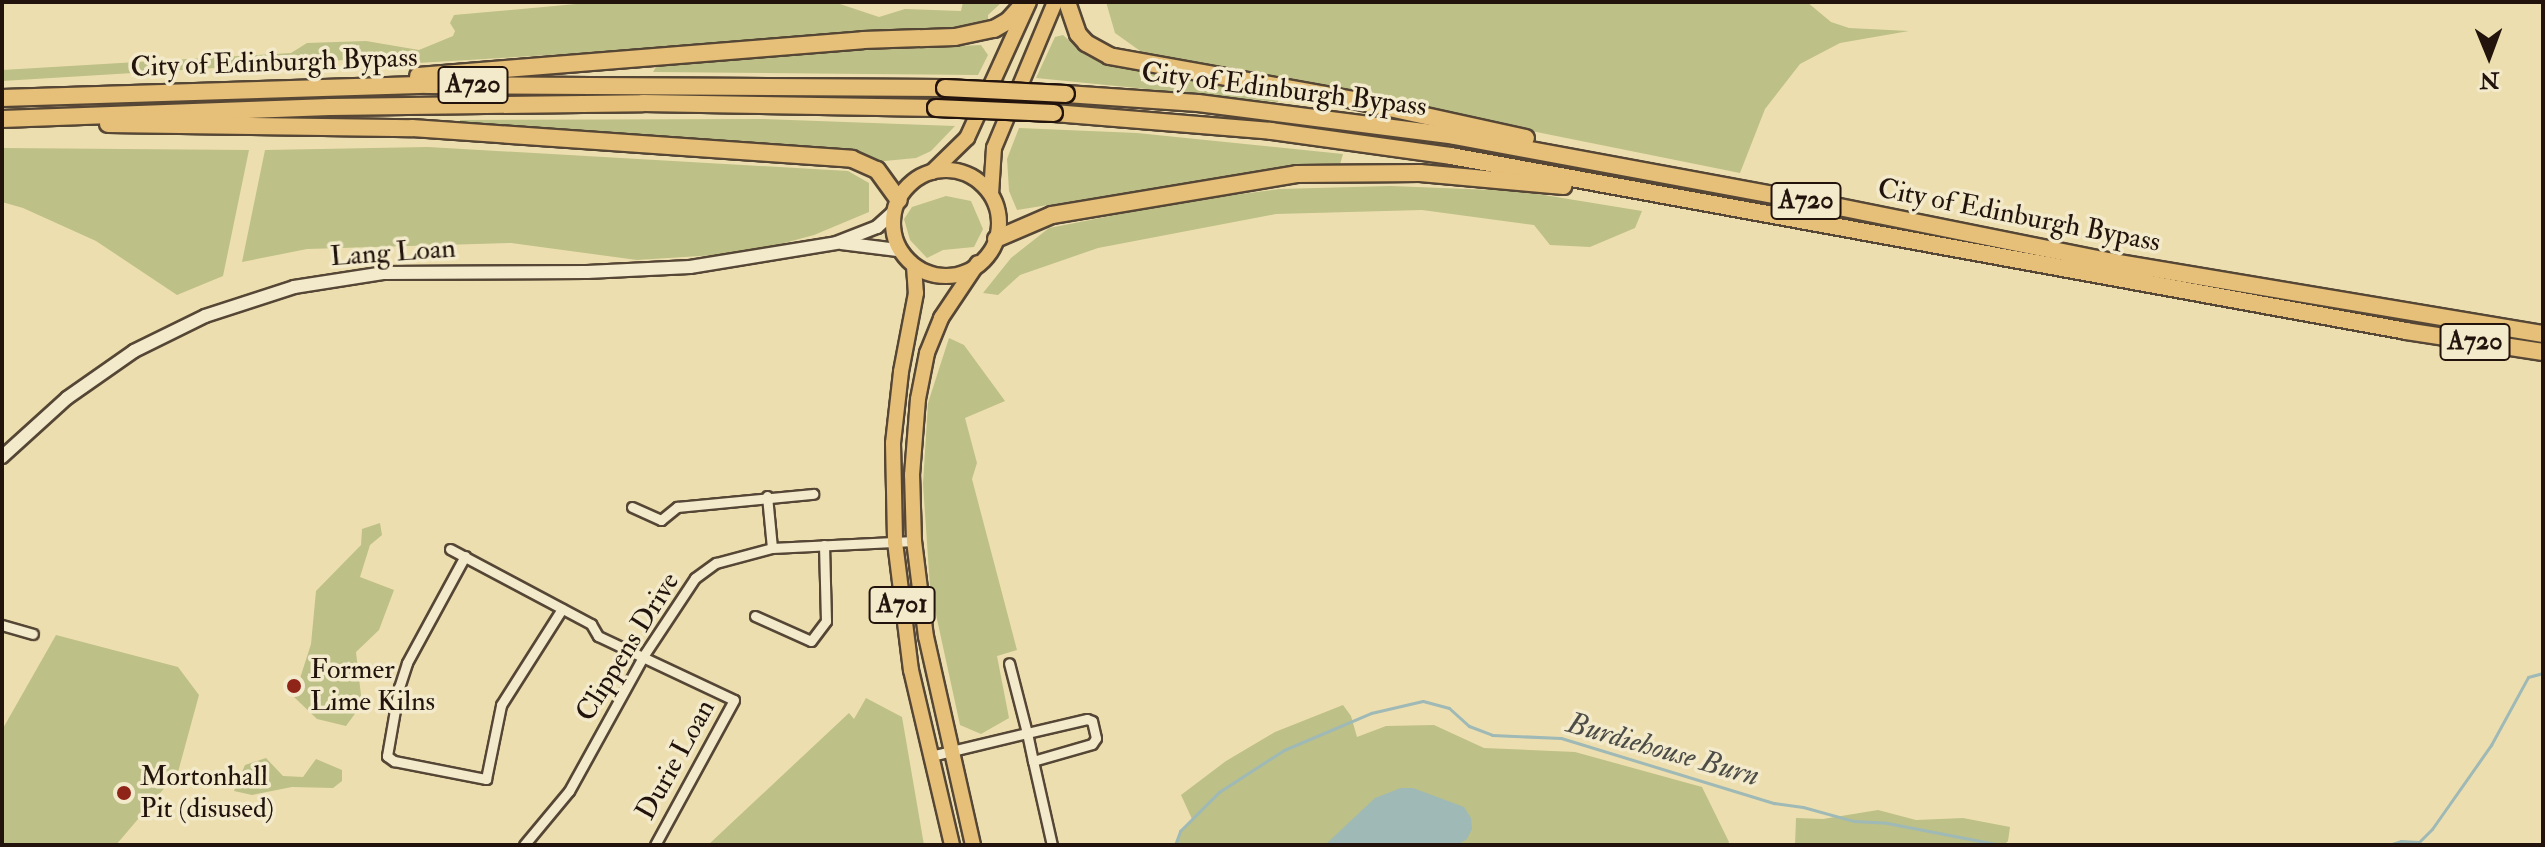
<!DOCTYPE html>
<style>
body{margin:0}
#map{position:relative;width:2545px;height:847px;overflow:hidden;background:#eddeaf;font-family:"IM FELL Double Pica",serif}
div>[style]{position:absolute}
[style*='--x']{left:calc(var(--x)*1px);top:calc(var(--y)*1px);width:calc(var(--w)*1px);rotate:calc(var(--a)*1deg)}
.green>*{inset:0;background:#bdc087}
.water>*{inset:0;background:#9eb9b6}
.stream>*{height:3px;margin:-1.5px;padding:0 1.5px;transform-origin:1.5px;border-radius:1.5px;background:#9eb9b6}
.roads{filter:drop-shadow(2px 0 #554635) drop-shadow(-2px 0 #554635) drop-shadow(0 2px #554635) drop-shadow(0 -2px #554635)}
.street>*{height:9px;margin:-4.5px;padding:0 4.5px;transform-origin:4.5px;border-radius:4.5px;background:#f3eacb}
.secondary>*{height:12px;margin:-6px;padding:0 6px;transform-origin:6px;border-radius:6px;background:#f3eacb}
.primary>*{height:14px;margin:-7px;padding:0 7px;transform-origin:7px;border-radius:7px;background:#e6bf78}
.primary>.ring{margin:-7px;padding:0;box-sizing:content-box;background:none;border:14px solid #e6bf78;border-radius:50%}
.highway>*{height:16px;margin:-8px;padding:0 8px;transform-origin:8px;border-radius:8px;background:#e6bf78}
.bridges{filter:drop-shadow(2px 0 #22130c) drop-shadow(-2px 0 #22130c) drop-shadow(0 2px #22130c) drop-shadow(0 -2px #22130c)}
.highway-bridge>*{height:16px;margin:-8px;padding:0 8px;transform-origin:8px;border-radius:8px;background:#e6bf78}
.dots>*{width:22px;height:22px;translate:-50% -50%;box-sizing:border-box;border:4px solid #f3eacb;border-radius:50%}
span{translate:-50% -50%;white-space:nowrap;text-align:center;line-height:1.15;-webkit-text-stroke:7px #f3eacb;paint-order:stroke}
.shield-label span{padding:2px 6px;background:#f3eacb;border:2px solid;border-radius:6px;-webkit-text-stroke-width:0}
.shield-label{font-size:26px;color:#22130c;font-weight:700}
.street-label{font-size:28px;color:#22130c}
.poi-label{font-size:28px;color:#22130c}
.left{translate:0 -50%;text-align:left}
.water-label{font-size:30px;color:#4d4d48;font-style:italic}
.frame{position:absolute;inset:0;border:4px solid #22130c;pointer-events:none}
.north{position:absolute;left:2449px;top:16px;width:80px;height:80px;-webkit-text-stroke:6px #f3eacb;paint-order:stroke;rotate:179deg;font-size:22px;font-weight:700;line-height:32px;text-align:center;color:#22130c}
.north::after{content:'';display:block;margin:auto;width:28px;height:36px;background:#22130c;clip-path:polygon(50% 0,100% 100%,50% 72%,0 100%)}
</style>
<div id="map">
<div class="green">
<div style="clip-path:polygon(598px 2px,834px 2px,879px 17px,905px 9px,961px 11px,963px 2px,1002px 2px,988px 15px,988px 23px,953px 31px,417px 63px,361px 59px,2px 81px,2px 70px,291px 53px,307px 43px,366px 41px,419px 50px,453px 36px,455px 31px,450px 23px,454px 15px)"></div>
<div style="clip-path:polygon(1106px 2px,1807px 2px,1831px 22px,1849px 28px,1909px 31px,1840px 43px,1800px 64px,1765px 109px,1740px 173px,1143px 53px,1115px 33px)"></div>
<div style="clip-path:polygon(1063px 35px,1087px 56px,1107px 64px,1280px 93px,1278px 102px,1036px 78px,1055px 37px)"></div>
<div style="clip-path:polygon(981px 45px,988px 55px,978px 75px,653px 72px,656px 67px,825px 52px)"></div>
<div style="clip-path:polygon(763px 119px,955px 126px,931px 151px,916px 158px,874px 162px,460px 126px,460px 120px)"></div>
<div style="clip-path:polygon(1019px 128px,1137px 133px,1343px 154px,1339px 168px,1275px 169px,1017px 210px,1009px 191px,1007px 159px)"></div>
<div style="clip-path:polygon(428px 147px,848px 171px,869px 183px,869px 212px,814px 235px,747px 253px,637px 260px,511px 243px,307px 249px,242px 262px,265px 150px)"></div>
<div style="clip-path:polygon(2px 148px,249px 150px,223px 276px,177px 295px,96px 241px,23px 208px,2px 202px)"></div>
<div style="clip-path:polygon(1391px 186px,1519px 191px,1642px 211px,1635px 228px,1590px 247px,1550px 245px,1534px 225px,1422px 210px,1276px 214px,1098px 248px,1020px 275px,998px 295px,983px 293px,1011px 258px,1049px 228px,1182px 202px,1279px 189px)"></div>
<div style="clip-path:polygon(946px 196px,971px 201px,983px 229px,974px 247px,943px 250px,927px 258px,910px 240px,904px 219px,912px 207px)"></div>
<div style="clip-path:polygon(949px 338px,964px 345px,1005px 401px,965px 418px,977px 463px,972px 479px,1017px 650px,997px 656px,1009px 718px,981px 734px,960px 725px,930px 587px,923px 484px,928px 403px)"></div>
<div style="clip-path:polygon(380px 523px,382px 535px,370px 545px,360px 577px,394px 590px,379px 630px,356px 652px,362px 704px,346px 726px,317px 719px,294px 697px,311px 644px,316px 591px,361px 545px,362px 529px)"></div>
<div style="clip-path:polygon(56px 635px,178px 667px,199px 695px,178px 772px,116px 845px,2px 845px,2px 730px)"></div>
<div style="clip-path:polygon(866px 698px,902px 717px,924px 845px,708px 845px,849px 713px,854px 719px)"></div>
<div style="clip-path:polygon(1343px 705px,1351px 716px,1357px 737px,1386px 726px,1434px 725px,1484px 748px,1575px 752px,1702px 787px,1729px 842px,1727px 845px,1175px 845px,1180px 831px,1192px 819px,1181px 795px,1226px 761px,1275px 732px)"></div>
<div style="clip-path:polygon(266px 758px,283px 776px,303px 777px,316px 759px,342px 770px,342px 781px,333px 788px,292px 787px,252px 795px,234px 791px,245px 765px)"></div>
<div style="clip-path:polygon(1878px 810px,1916px 820px,1963px 818px,2010px 827px,2008px 841px,2004px 845px,1795px 845px,1796px 818px,1823px 819px)"></div>
</div>
<div class="water">
<div style="clip-path:polygon(1401px 788px,1413px 788px,1464px 807px,1471px 818px,1472px 829px,1467px 839px,1457px 845px,1325px 845px,1375px 798px)"></div>
</div>
<div class="stream">
<div style="--x:1175;--y:845;--w:15;--a:-70"></div>
<div style="--x:1180;--y:831;--w:55;--a:-45"></div>
<div style="--x:1219;--y:792;--w:77;--a:-32.9"></div>
<div style="--x:1284;--y:750;--w:95;--a:-23"></div>
<div style="--x:1371;--y:713;--w:53;--a:-13"></div>
<div style="--x:1423;--y:701;--w:27;--a:15"></div>
<div style="--x:1449;--y:708;--w:27;--a:42"></div>
<div style="--x:1469;--y:726;--w:25;--a:21"></div>
<div style="--x:1492;--y:735;--w:69;--a:2.5"></div>
<div style="--x:1561;--y:738;--w:223;--a:17"></div>
<div style="--x:1774;--y:803;--w:29;--a:8"></div>
<div style="--x:1803;--y:807;--w:53;--a:15.4"></div>
<div style="--x:1854;--y:821;--w:33;--a:3"></div>
<div style="--x:1887;--y:823;--w:116;--a:10.9"></div>
<div style="--x:2389;--y:845;--w:13;--a:-18"></div>
<div style="--x:2401;--y:841;--w:18;--a:3"></div>
<div style="--x:2419;--y:842;--w:18;--a:-45"></div>
<div style="--x:2432;--y:829;--w:103;--a:-54.9"></div>
<div style="--x:2491;--y:745;--w:77;--a:-61.4"></div>
<div style="--x:2528;--y:677;--w:16;--a:-15"></div>
</div>
<div class="roads">
<div class="street">
<div style="--x:767;--y:496;--w:52;--a:84.5"></div>
<div style="--x:632;--y:507;--w:32;--a:24"></div>
<div style="--x:661;--y:520;--w:21;--a:-39"></div>
<div style="--x:677;--y:507;--w:137;--a:-5.5"></div>
<div style="--x:450;--y:549;--w:160;--a:28"></div>
<div style="--x:591;--y:624;--w:14;--a:60"></div>
<div style="--x:598;--y:636;--w:150;--a:25.2"></div>
<div style="--x:734;--y:700;--w:165;--a:118.6"></div>
<div style="--x:465;--y:556;--w:122;--a:118.5"></div>
<div style="--x:407;--y:663;--w:25;--a:108"></div>
<div style="--x:399;--y:687;--w:70;--a:99.9"></div>
<div style="--x:387;--y:756;--w:9;--a:36"></div>
<div style="--x:394;--y:761;--w:94;--a:11.1"></div>
<div style="--x:486;--y:779;--w:76;--a:-78.5"></div>
<div style="--x:501;--y:705;--w:114;--a:-57.6"></div>
<div style="--x:755;--y:616;--w:61;--a:24.1"></div>
<div style="--x:811;--y:641;--w:25;--a:-53"></div>
<div style="--x:826;--y:621;--w:76;--a:-91.5"></div>
<div style="--x:2;--y:625;--w:32;--a:16"></div>
<div style="--x:931;--y:756;--w:99;--a:-13.5"></div>
<div style="--x:1027;--y:733;--w:72;--a:-104.4"></div>
<div style="--x:1033;--y:761;--w:61;--a:-16.1"></div>
<div style="--x:1092;--y:744;--w:7;--a:-56"></div>
<div style="--x:1096;--y:738;--w:17;--a:-103"></div>
<div style="--x:1092;--y:721;--w:5;--a:-158"></div>
<div style="--x:1087;--y:719;--w:62;--a:166.9"></div>
<div style="--x:1027;--y:733;--w:29;--a:78"></div>
<div style="--x:1033;--y:761;--w:86;--a:77.3"></div>
<div style="--x:524;--y:845;--w:70;--a:-50.2"></div>
<div style="--x:569;--y:791;--w:155;--a:-61.1"></div>
<div style="--x:644;--y:655;--w:92;--a:-56.5"></div>
<div style="--x:695;--y:578;--w:26;--a:-36"></div>
<div style="--x:716;--y:563;--w:58;--a:-15"></div>
<div style="--x:772;--y:548;--w:142;--a:-2.8"></div>
</div>
<div class="secondary">
<div style="--x:841;--y:243;--w:57;--a:7"></div>
<div style="--x:2;--y:457;--w:88;--a:-42.2"></div>
<div style="--x:67;--y:398;--w:82;--a:-35"></div>
<div style="--x:134;--y:351;--w:79;--a:-26.2"></div>
<div style="--x:205;--y:316;--w:94;--a:-18"></div>
<div style="--x:294;--y:287;--w:90;--a:-8.9"></div>
<div style="--x:383;--y:273;--w:204;--a:-0.3"></div>
<div style="--x:587;--y:272;--w:103;--a:-2.8"></div>
<div style="--x:690;--y:267;--w:148;--a:-9.3"></div>
<div style="--x:836;--y:243;--w:44;--a:-21.3"></div>
<div style="--x:877;--y:227;--w:24;--a:-42"></div>
</div>
<div class="primary">
<div class="ring" style="left:893px;top:170px;width:92px;height:92px"></div>
<div style="--x:932;--y:172;--w:49;--a:-44.2"></div>
<div style="--x:967;--y:138;--w:149;--a:-65.5"></div>
<div style="--x:991;--y:194;--w:46;--a:-86.3"></div>
<div style="--x:994;--y:148;--w:158;--a:-67.3"></div>
<div style="--x:914;--y:266;--w:27;--a:86"></div>
<div style="--x:916;--y:293;--w:80;--a:100.8"></div>
<div style="--x:901;--y:372;--w:71;--a:96.4"></div>
<div style="--x:893;--y:443;--w:99;--a:88.8"></div>
<div style="--x:895;--y:542;--w:129;--a:82.9"></div>
<div style="--x:911;--y:670;--w:180;--a:76.8"></div>
<div style="--x:973;--y:845;--w:213;--a:-102.7"></div>
<div style="--x:926;--y:637;--w:97;--a:-97.1"></div>
<div style="--x:914;--y:541;--w:66;--a:-91.7"></div>
<div style="--x:912;--y:475;--w:76;--a:-85.5"></div>
<div style="--x:918;--y:399;--w:47;--a:-78.9"></div>
<div style="--x:927;--y:353;--w:38;--a:-68"></div>
<div style="--x:941;--y:318;--w:66;--a:-56.1"></div>
</div>
<div class="highway">
<div style="--x:1067;--y:2;--w:34;--a:71"></div>
<div style="--x:1078;--y:34;--w:12;--a:48"></div>
<div style="--x:1086;--y:43;--w:26;--a:29"></div>
<div style="--x:1109;--y:56;--w:248;--a:10.2"></div>
<div style="--x:1353;--y:100;--w:177;--a:12.4"></div>
<div style="--x:418;--y:76;--w:446;--a:-4.6"></div>
<div style="--x:863;--y:40;--w:92;--a:-1.9"></div>
<div style="--x:955;--y:37;--w:40;--a:-12"></div>
<div style="--x:994;--y:29;--w:16;--a:-30"></div>
<div style="--x:1008;--y:21;--w:25;--a:-48"></div>
<div style="--x:1066;--y:94;--w:132;--a:3.9"></div>
<div style="--x:1198;--y:103;--w:259;--a:7.3"></div>
<div style="--x:1455;--y:136;--w:380;--a:10.5"></div>
<div style="--x:1829;--y:205;--w:284;--a:11.4"></div>
<div style="--x:2107;--y:261;--w:442;--a:9.5"></div>
<div style="--x:2;--y:98;--w:425;--a:-1.8"></div>
<div style="--x:427;--y:85;--w:518;--a:0.33"></div>
<div style="--x:1054;--y:113;--w:218;--a:4.7"></div>
<div style="--x:1271;--y:131;--w:182;--a:7.9"></div>
<div style="--x:1451;--y:156;--w:971;--a:10.38"></div>
<div style="--x:2406;--y:331;--w:139;--a:8.7"></div>
<div style="--x:2;--y:119;--w:328;--a:-2.1"></div>
<div style="--x:330;--y:107;--w:313;--a:-0.7"></div>
<div style="--x:643;--y:103;--w:293;--a:1"></div>
<div style="--x:108;--y:124;--w:304;--a:0.8"></div>
<div style="--x:412;--y:128;--w:441;--a:4"></div>
<div style="--x:852;--y:159;--w:27;--a:24"></div>
<div style="--x:877;--y:170;--w:37;--a:54"></div>
<div style="--x:996;--y:239;--w:61;--a:-23.2"></div>
<div style="--x:1052;--y:215;--w:248;--a:-9.5"></div>
<div style="--x:1297;--y:174;--w:123;--a:-0.5"></div>
<div style="--x:1420;--y:173;--w:144;--a:5.2"></div>
</div>
</div>
<div class="bridges">
<div class="highway-bridge">
<div style="--x:945;--y:88;--w:121;--a:2.8"></div>
<div style="--x:936;--y:108;--w:118;--a:2.4"></div>
</div>
</div>
<div class="dots">
<div style="left:294px;top:686px;background:#8f2418"></div>
<div style="left:124px;top:793px;background:#8f2418"></div>
</div>
<div class="shield-label">
<span style="left:473px;top:85px">A720</span>
<span style="left:1806px;top:201px">A720</span>
<span style="left:2475px;top:342px">A720</span>
<span style="left:902px;top:605px">A701</span>
</div>
<div class="street-label">
<span style="left:274px;top:63px;rotate:-2deg">City of Edinburgh Bypass</span>
<span style="left:1284px;top:90px;rotate:7deg">City of Edinburgh Bypass</span>
<span style="left:2019px;top:216px;rotate:11deg">City of Edinburgh Bypass</span>
<span style="left:393px;top:253px;rotate:-4deg">Lang Loan</span>
<span style="left:628px;top:647px;rotate:-58deg">Clippens Drive</span>
<span style="left:676px;top:760px;rotate:-61deg">Durie Loan</span>
</div>
<div class="poi-label">
<span class="left" style="left:310px;top:686px">Former<br>Lime Kilns</span>
<span class="left" style="left:140px;top:793px">Mortonhall<br>Pit (disused)</span>
</div>
<div class="water-label">
<span style="left:1663px;top:750px;rotate:16deg">Burdiehouse Burn</span>
</div>
<div class="frame"></div>
<div class="north">N</div>
</div>
